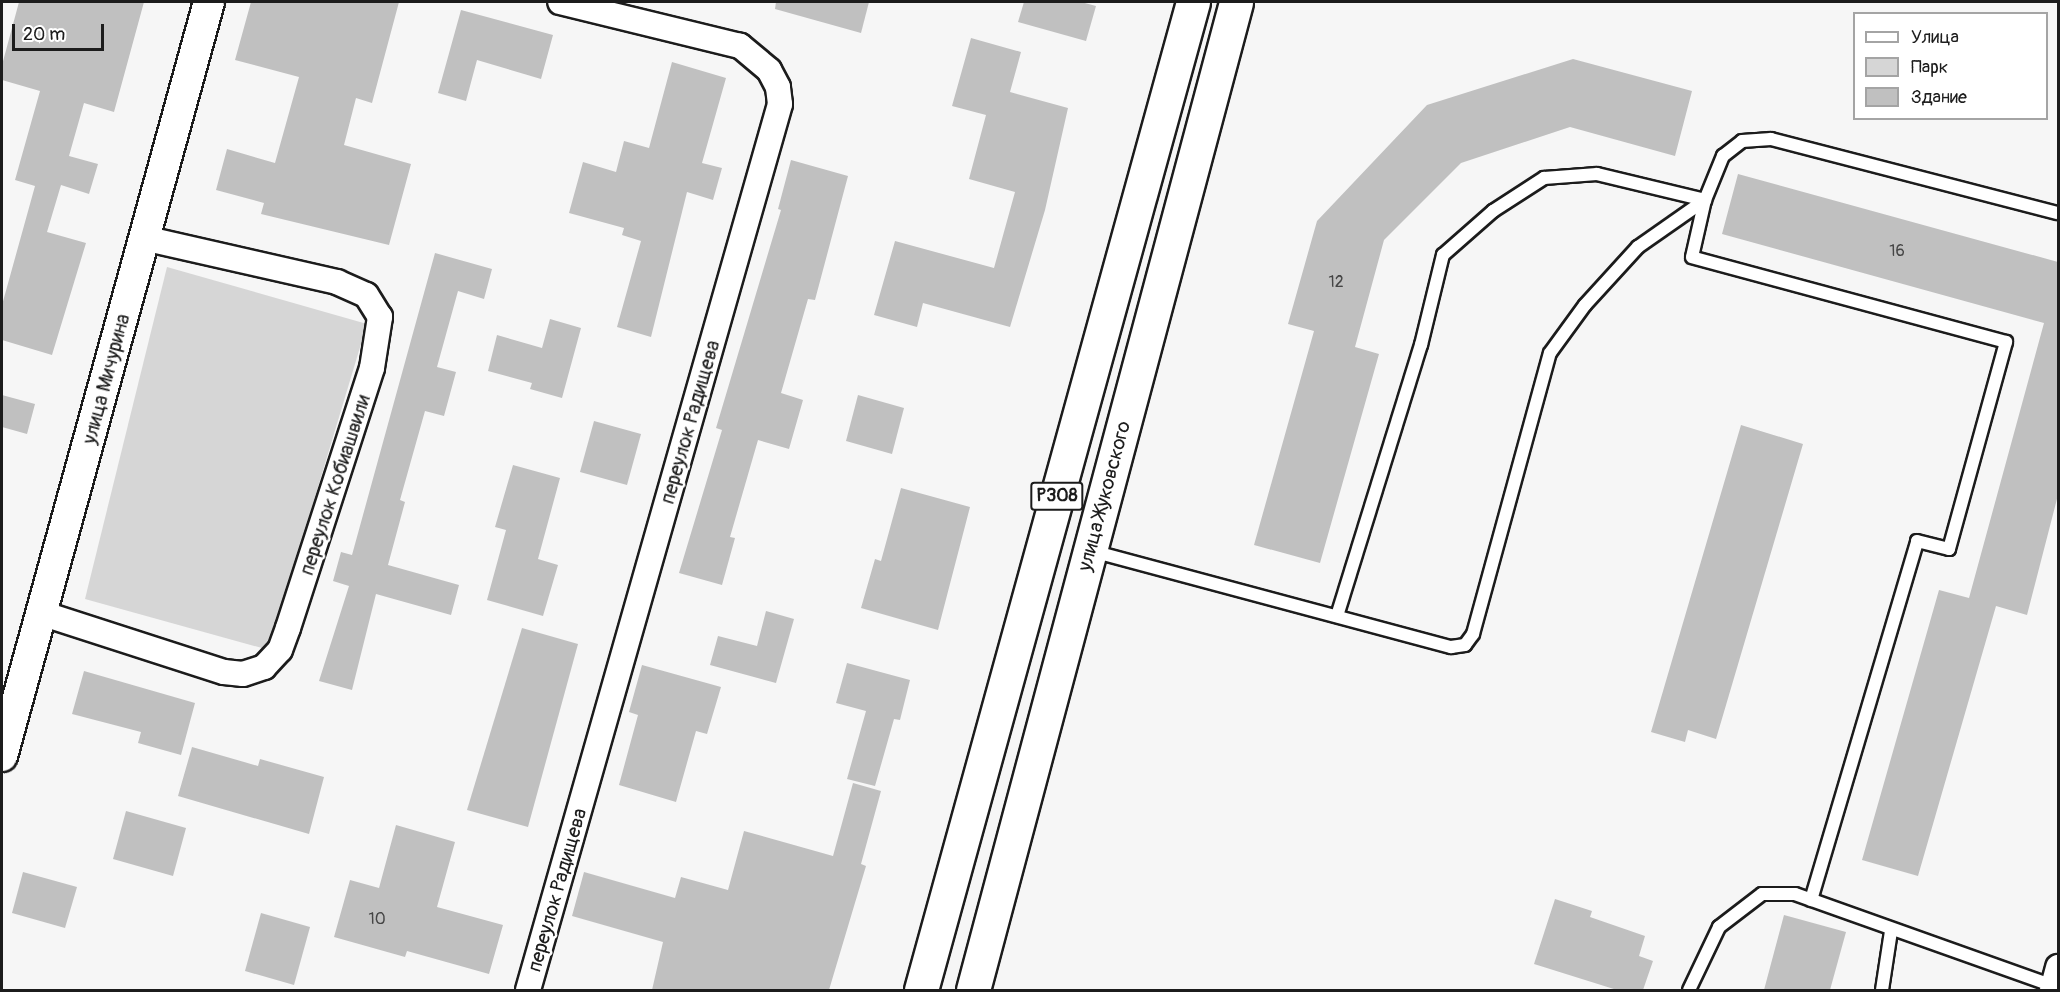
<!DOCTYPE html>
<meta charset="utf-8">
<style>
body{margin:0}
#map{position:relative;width:2060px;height:992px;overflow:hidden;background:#f6f6f6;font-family:Pangolin,sans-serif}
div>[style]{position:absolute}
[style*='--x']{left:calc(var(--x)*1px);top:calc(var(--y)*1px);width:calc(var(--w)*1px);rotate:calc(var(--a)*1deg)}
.green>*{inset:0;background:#d6d6d6}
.building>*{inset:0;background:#c0c0c0}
.roads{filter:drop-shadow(2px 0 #1c1c1c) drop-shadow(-2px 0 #1c1c1c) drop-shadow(0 2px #1c1c1c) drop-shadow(0 -2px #1c1c1c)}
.service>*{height:12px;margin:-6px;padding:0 6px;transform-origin:6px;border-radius:6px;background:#fff}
.minor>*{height:24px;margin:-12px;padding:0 12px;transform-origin:12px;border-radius:12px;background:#fff}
.tertiary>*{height:30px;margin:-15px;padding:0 15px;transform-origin:15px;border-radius:15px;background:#fff}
.primary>*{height:33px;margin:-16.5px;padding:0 16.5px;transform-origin:16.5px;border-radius:16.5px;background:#fff}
span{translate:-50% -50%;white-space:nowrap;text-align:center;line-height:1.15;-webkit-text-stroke:5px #fff;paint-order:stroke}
.number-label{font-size:16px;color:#454545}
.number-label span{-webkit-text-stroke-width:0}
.shield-label span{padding:2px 4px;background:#fff;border:2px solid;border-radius:4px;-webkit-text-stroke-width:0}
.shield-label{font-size:18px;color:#1c1c1c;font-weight:700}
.street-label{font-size:20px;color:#1c1c1c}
.frame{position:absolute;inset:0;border:3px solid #1c1c1c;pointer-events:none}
.legend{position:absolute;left:1853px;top:12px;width:195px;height:108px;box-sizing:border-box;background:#fff;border:2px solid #a4a4a4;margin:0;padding:8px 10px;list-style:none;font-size:18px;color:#1c1c1c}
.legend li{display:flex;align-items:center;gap:12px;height:30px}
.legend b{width:30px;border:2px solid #a4a4a4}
.scale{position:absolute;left:12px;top:24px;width:92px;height:27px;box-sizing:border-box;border:3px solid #1c1c1c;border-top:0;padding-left:8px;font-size:18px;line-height:21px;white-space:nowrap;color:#1c1c1c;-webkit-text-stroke:4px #fff;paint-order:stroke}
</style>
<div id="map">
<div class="green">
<div style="clip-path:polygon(167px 267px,367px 324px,269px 650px,85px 599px)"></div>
</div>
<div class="building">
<div style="clip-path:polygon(19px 2px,144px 2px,114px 112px,84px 103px,69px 156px,98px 164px,89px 194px,61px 185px,47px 232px,86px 243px,52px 355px,2px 340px,2px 305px,35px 186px,15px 180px,40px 91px,2px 80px,2px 65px)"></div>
<div style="clip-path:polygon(251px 2px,399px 2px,372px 103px,356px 98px,344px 145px,411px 164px,389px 245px,261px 214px,264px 203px,216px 190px,227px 149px,275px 163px,299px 77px,235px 60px)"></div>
<div style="clip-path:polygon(776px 2px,869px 2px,861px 33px,775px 9px)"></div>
<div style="clip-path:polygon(1024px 2px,1081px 2px,1096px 6px,1086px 41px,1018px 22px)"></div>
<div style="clip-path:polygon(461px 10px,553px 35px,541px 79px,477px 60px,466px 101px,438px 93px)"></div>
<div style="clip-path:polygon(971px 38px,1021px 52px,1010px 92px,1068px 108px,1045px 210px,1010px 327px,923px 303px,917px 327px,874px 315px,895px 241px,994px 268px,1015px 192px,969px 179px,986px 115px,952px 106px)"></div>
<div style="clip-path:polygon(1573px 59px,1692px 91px,1675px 156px,1570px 127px,1461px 163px,1384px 240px,1355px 347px,1379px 354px,1320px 563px,1254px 545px,1314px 331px,1288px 324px,1317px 221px,1427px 105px)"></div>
<div style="clip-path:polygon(672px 62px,726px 78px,702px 163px,722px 168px,713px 200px,687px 192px,651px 337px,617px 327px,641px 241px,622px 235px,624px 228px,569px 213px,583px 162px,616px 172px,624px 141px,649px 148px)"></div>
<div style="clip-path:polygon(791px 160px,848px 176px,815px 300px,808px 299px,781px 393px,803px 400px,789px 449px,758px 440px,730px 537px,735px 538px,722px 585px,679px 573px,722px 430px,716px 428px,781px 210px,778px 209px)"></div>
<div style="clip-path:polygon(1738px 174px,2058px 262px,2058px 495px,2027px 615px,1996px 606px,1918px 876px,1862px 860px,1939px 590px,1969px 598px,2044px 323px,1722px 234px)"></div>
<div style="clip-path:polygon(435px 253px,492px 269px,484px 299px,458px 291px,437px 367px,456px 372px,444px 416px,425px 411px,400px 500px,405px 502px,388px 565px,459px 585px,451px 615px,376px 594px,352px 690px,319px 681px,349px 586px,333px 581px,341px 552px,352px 555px)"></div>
<div style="clip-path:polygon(550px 319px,581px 328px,562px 398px,530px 389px,532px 383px,488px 371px,497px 335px,542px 348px)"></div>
<div style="clip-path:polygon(2px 395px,35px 404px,27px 434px,2px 427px)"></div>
<div style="clip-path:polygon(858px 395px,904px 408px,892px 454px,846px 441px)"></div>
<div style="clip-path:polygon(594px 421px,641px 434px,627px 485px,580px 472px)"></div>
<div style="clip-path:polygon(1741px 425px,1803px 444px,1716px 739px,1688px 730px,1685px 742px,1651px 732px)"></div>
<div style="clip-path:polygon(513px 465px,560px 478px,538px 559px,558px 565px,543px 616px,487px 600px,506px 530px,495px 527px)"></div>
<div style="clip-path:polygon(901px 488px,970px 507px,938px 630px,861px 608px,875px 559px,881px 561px)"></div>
<div style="clip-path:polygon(766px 611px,794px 619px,776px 683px,710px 665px,718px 636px,757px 646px)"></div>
<div style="clip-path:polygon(522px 628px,578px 644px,528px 827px,467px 810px)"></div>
<div style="clip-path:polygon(847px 663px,910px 680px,900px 720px,894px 719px,875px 786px,847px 779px,866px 711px,836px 703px)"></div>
<div style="clip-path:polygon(642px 665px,721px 687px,707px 734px,696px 731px,676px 802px,619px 785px,638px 715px,629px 712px)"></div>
<div style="clip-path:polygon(84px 671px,195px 703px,181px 755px,138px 743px,141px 732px,72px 714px)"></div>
<div style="clip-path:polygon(192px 747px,258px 766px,260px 759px,324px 777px,309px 834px,178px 796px)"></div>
<div style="clip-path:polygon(853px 783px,881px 791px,861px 864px,866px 866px,829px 990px,652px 990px,663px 942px,572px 916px,584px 872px,675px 898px,681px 877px,728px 890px,744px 831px,833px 856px)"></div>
<div style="clip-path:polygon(126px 811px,186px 828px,173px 876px,113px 859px)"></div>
<div style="clip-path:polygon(396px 825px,455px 842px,437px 907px,503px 925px,489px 974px,407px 951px,405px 957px,334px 937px,350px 880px,379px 888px)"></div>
<div style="clip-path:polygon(23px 872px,77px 887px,65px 928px,12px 913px)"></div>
<div style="clip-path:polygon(1555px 899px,1592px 911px,1590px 917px,1645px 936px,1639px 956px,1653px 961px,1643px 990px,1617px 990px,1534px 964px)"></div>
<div style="clip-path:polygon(261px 913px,310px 927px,294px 985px,245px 971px)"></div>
<div style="clip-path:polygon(1784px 915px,1846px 932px,1830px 990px,1764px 990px)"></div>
</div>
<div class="roads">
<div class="service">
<div style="--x:1092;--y:551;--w:372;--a:15"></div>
<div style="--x:1451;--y:647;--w:14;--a:-8"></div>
<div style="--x:1465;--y:645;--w:14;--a:-54"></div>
<div style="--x:1473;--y:634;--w:291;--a:-74.7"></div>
<div style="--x:1550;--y:353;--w:59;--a:-53.9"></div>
<div style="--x:1585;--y:305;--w:79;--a:-47.6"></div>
<div style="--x:1638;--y:247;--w:82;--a:-35"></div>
<div style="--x:1337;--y:616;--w:284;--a:-72.8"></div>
<div style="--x:1421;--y:345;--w:93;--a:-76.3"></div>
<div style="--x:1443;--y:255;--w:67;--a:-41.3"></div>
<div style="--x:1493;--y:211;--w:61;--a:-32.9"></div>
<div style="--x:1544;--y:178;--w:53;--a:-4.3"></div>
<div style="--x:1597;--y:174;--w:111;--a:13.5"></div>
<div style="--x:1811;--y:900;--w:374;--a:-73.5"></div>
<div style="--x:1917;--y:541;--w:33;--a:14"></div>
<div style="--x:1949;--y:549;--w:215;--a:-74.6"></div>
<div style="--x:2006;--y:342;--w:325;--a:-164.9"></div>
<div style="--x:1692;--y:257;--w:58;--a:-77.2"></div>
<div style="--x:1705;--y:200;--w:48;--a:-67.8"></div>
<div style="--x:1723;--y:156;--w:24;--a:-38"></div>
<div style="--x:1742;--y:141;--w:29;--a:-4"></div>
<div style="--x:1771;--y:139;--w:296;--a:14.5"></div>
<div style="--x:1689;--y:990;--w:70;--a:-64.5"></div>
<div style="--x:1719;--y:927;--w:54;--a:-37.5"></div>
<div style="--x:1762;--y:894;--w:33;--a:0"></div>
<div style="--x:1795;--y:894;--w:274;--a:19.6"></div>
<div style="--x:1882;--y:990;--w:60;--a:-81.3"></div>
</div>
<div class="minor">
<div style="--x:41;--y:613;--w:192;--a:17.9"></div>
<div style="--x:224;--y:672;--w:19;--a:6"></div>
<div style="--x:243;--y:674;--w:22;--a:-18"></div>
<div style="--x:264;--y:667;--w:23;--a:-47"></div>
<div style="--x:280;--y:650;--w:23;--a:-70"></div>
<div style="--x:288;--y:628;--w:273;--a:-72.1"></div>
<div style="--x:372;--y:368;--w:52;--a:-81.1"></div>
<div style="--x:380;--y:317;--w:26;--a:-122"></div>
<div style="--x:366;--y:295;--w:32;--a:-156"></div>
<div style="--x:337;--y:282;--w:198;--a:-167.2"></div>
<div style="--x:528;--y:990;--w:921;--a:-74.12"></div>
<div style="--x:780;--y:104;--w:17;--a:-97"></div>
<div style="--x:778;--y:87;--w:19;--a:-118"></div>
<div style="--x:769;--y:70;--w:38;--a:-140"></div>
<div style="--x:740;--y:46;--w:185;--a:-166.3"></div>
<div style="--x:2052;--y:990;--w:24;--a:-75"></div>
</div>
<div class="tertiary">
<div style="--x:2;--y:756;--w:782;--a:-74.65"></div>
</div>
<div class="primary">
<div style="--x:921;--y:990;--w:1025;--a:-74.61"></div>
<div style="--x:973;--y:990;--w:1022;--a:-75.09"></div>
</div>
</div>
<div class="number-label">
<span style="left:1897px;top:251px">16</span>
<span style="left:1336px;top:282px">12</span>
<span style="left:377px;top:919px">10</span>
</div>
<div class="shield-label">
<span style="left:1057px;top:496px">P308</span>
</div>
<div class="street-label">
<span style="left:106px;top:379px;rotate:-75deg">улица Мичурина</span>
<span style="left:690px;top:422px;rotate:-74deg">переулок Радищева</span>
<span style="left:335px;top:485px;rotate:-72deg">переулок Кобиашвили</span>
<span style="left:1104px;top:496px;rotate:-75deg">улица Жуковского</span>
<span style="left:557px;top:890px;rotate:-74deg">переулок Радищева</span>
</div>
<div class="frame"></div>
<ul class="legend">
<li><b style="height:8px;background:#fff"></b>Улица</li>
<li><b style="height:16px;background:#d6d6d6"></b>Парк</li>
<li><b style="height:16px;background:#c0c0c0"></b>Здание</li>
</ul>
<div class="scale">20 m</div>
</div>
